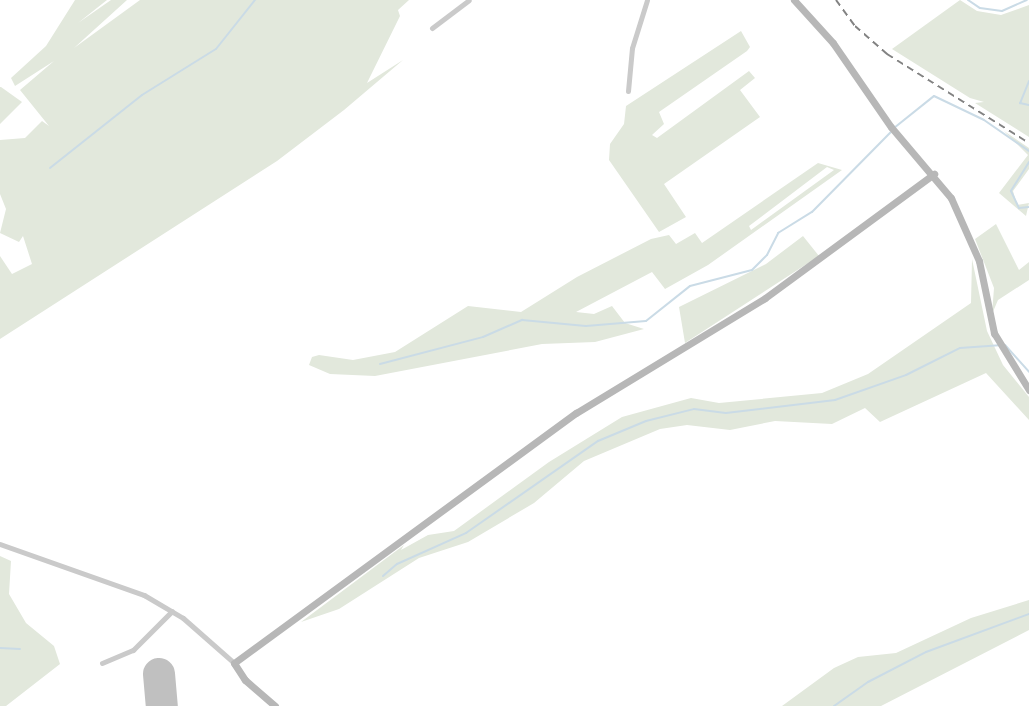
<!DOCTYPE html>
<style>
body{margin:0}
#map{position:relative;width:1029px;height:706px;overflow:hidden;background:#fff;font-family:Manrope,sans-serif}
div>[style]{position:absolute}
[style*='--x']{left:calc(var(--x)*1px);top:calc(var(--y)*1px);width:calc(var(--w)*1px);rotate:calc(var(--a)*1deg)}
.green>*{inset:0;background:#e2e8dc}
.stream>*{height:2px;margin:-1px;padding:0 1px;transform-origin:1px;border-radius:1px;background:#cadbe6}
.runway>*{height:32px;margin:-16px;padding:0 16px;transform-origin:16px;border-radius:16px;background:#c0c0c0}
.street>*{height:5px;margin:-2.5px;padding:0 2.5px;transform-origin:2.5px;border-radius:2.5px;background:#cacaca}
.secondary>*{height:7px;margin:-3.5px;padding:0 3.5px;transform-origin:3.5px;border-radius:3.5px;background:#b7b7b7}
.rail>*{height:2px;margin-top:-1px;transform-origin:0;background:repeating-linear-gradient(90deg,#828282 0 7px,transparent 0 12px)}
span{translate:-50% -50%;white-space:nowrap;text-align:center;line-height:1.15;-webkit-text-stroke:7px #fff;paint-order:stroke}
</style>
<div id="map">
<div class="green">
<div style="clip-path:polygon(75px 0,107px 0,78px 23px,111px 0,127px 0,74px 48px,140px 0,409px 0,398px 10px,400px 16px,367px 83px,403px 60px,344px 110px,277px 161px,0 339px,0 256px,12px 274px,32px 264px,23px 236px,19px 242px,0 233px,6px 209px,0 194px,0 140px,25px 138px,42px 121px,49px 126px,20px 90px,54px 61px,15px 86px,11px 78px,46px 46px)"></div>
<div style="clip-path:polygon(960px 0,977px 11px,1001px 15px,1029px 5px,1029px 137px,975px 103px,984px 102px,970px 98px,892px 49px)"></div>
<div style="clip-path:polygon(741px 31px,750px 47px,747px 51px,659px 112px,664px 124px,652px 135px,657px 138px,749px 71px,755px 78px,740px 90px,760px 117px,664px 184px,686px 217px,659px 232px,609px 160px,610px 144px,624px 124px,626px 106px)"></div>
<div style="clip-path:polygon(1px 87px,22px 102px,0 124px,0 87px)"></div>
<div style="clip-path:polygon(1004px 131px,1029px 148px,1029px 169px,1013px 191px,1017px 205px,1029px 203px,1026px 216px,999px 193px,1028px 155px)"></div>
<div style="clip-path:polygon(evenodd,818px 163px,842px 170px,708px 265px,665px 289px,652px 272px,576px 312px,594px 314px,612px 306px,625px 323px,644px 329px,595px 342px,542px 344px,375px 376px,330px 374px,309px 365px,312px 357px,319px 355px,353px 360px,395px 352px,468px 306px,521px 312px,577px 277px,651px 239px,669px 235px,676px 244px,695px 233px,702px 243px,818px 163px,827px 167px,834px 170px,751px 230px,749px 226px,827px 167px)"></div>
<div style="clip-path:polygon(996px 224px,1019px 270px,1029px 262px,1029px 280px,998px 300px,992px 314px,994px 288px,975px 239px)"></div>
<div style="clip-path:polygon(803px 236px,819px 256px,685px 343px,679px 307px,766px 264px)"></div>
<div style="clip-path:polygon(972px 259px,987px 331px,1003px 365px,1029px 397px,1029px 420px,986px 373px,880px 422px,865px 408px,832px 424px,775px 421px,730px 430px,687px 425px,660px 429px,584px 461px,534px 503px,468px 542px,419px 558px,339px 609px,301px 622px,404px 545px,401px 550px,428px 535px,454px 531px,549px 462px,622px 417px,691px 398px,719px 403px,822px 393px,868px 374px,971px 303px)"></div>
<div style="clip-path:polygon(0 556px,11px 561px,9px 594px,26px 623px,54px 646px,60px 664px,6px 706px,0 706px)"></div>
<div style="clip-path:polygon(1029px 600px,1029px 630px,881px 706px,782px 706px,834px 668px,858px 657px,896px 653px,971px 618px)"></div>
</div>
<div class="stream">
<div style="--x:968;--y:0;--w:14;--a:34"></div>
<div style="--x:980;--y:8;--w:22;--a:8"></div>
<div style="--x:1002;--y:11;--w:27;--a:-24"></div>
<div style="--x:1029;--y:81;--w:24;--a:112"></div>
<div style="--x:1020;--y:103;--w:9;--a:13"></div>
<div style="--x:894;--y:128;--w:51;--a:-38.7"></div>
<div style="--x:934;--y:96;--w:55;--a:25.6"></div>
<div style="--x:984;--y:120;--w:55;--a:34.6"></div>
<div style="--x:1029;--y:162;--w:34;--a:122"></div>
<div style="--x:1011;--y:191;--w:19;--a:65"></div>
<div style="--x:1019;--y:208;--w:10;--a:-6"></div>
<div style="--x:50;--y:168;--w:117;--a:-38.4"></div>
<div style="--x:142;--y:95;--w:87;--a:-31.9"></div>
<div style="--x:216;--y:49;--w:63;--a:-51.5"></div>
<div style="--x:1005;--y:345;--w:36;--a:48"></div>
<div style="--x:380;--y:364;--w:106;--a:-14.7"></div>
<div style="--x:483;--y:337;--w:43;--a:-23.6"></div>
<div style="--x:522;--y:320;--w:64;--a:5.4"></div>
<div style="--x:586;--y:326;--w:60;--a:-4.8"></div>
<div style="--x:646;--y:321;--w:56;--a:-38.5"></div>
<div style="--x:690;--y:286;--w:64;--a:-14.5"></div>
<div style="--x:752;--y:270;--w:21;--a:-45"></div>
<div style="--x:767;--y:255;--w:25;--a:-63"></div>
<div style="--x:778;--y:233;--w:40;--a:-32"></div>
<div style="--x:812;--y:212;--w:112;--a:-45.4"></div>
<div style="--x:383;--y:576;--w:18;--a:-41"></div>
<div style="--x:397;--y:564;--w:76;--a:-24.2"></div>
<div style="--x:466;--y:533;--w:161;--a:-34.9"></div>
<div style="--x:598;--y:441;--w:52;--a:-22.6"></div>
<div style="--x:646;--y:421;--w:49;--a:-14"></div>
<div style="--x:694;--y:409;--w:32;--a:7"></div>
<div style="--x:726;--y:413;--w:110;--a:-6.8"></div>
<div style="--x:835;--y:400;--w:75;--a:-19.4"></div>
<div style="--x:906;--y:375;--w:60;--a:-26.6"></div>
<div style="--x:960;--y:348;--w:39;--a:-4"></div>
<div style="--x:0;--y:648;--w:20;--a:3"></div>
<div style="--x:834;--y:706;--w:42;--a:-35.2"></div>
<div style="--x:868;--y:682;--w:65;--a:-27.3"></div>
<div style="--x:926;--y:652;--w:110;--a:-20.3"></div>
</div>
<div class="runway">
<div style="--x:159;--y:674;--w:32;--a:85"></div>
</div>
<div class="street">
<div style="--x:432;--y:28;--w:46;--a:-37.1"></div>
<div style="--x:628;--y:91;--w:43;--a:-84.7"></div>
<div style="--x:632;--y:48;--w:50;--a:-72.6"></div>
<div style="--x:0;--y:544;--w:153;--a:19.5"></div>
<div style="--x:144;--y:595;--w:45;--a:30.5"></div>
<div style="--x:183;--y:618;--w:68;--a:41.4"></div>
<div style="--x:102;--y:663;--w:34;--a:-23"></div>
<div style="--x:133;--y:650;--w:55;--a:-45"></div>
</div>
<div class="secondary">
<div style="--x:794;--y:0;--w:58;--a:47.8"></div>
<div style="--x:833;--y:43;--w:102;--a:55.4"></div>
<div style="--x:891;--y:127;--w:93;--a:49.8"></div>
<div style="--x:951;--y:198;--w:69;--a:66"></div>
<div style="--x:979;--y:261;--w:74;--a:78.2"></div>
<div style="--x:994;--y:333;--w:67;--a:58.4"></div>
<div style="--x:275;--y:706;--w:40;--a:-139"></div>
<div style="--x:245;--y:680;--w:20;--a:-123"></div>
<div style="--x:234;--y:663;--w:424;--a:-36.2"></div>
<div style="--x:576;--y:413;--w:221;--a:-31.3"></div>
<div style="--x:765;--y:298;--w:210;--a:-36.3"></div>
</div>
<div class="rail">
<div style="--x:836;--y:0;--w:32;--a:54"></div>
<div style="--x:855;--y:26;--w:43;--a:41.2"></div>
<div style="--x:887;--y:54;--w:168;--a:32.1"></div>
</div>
</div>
